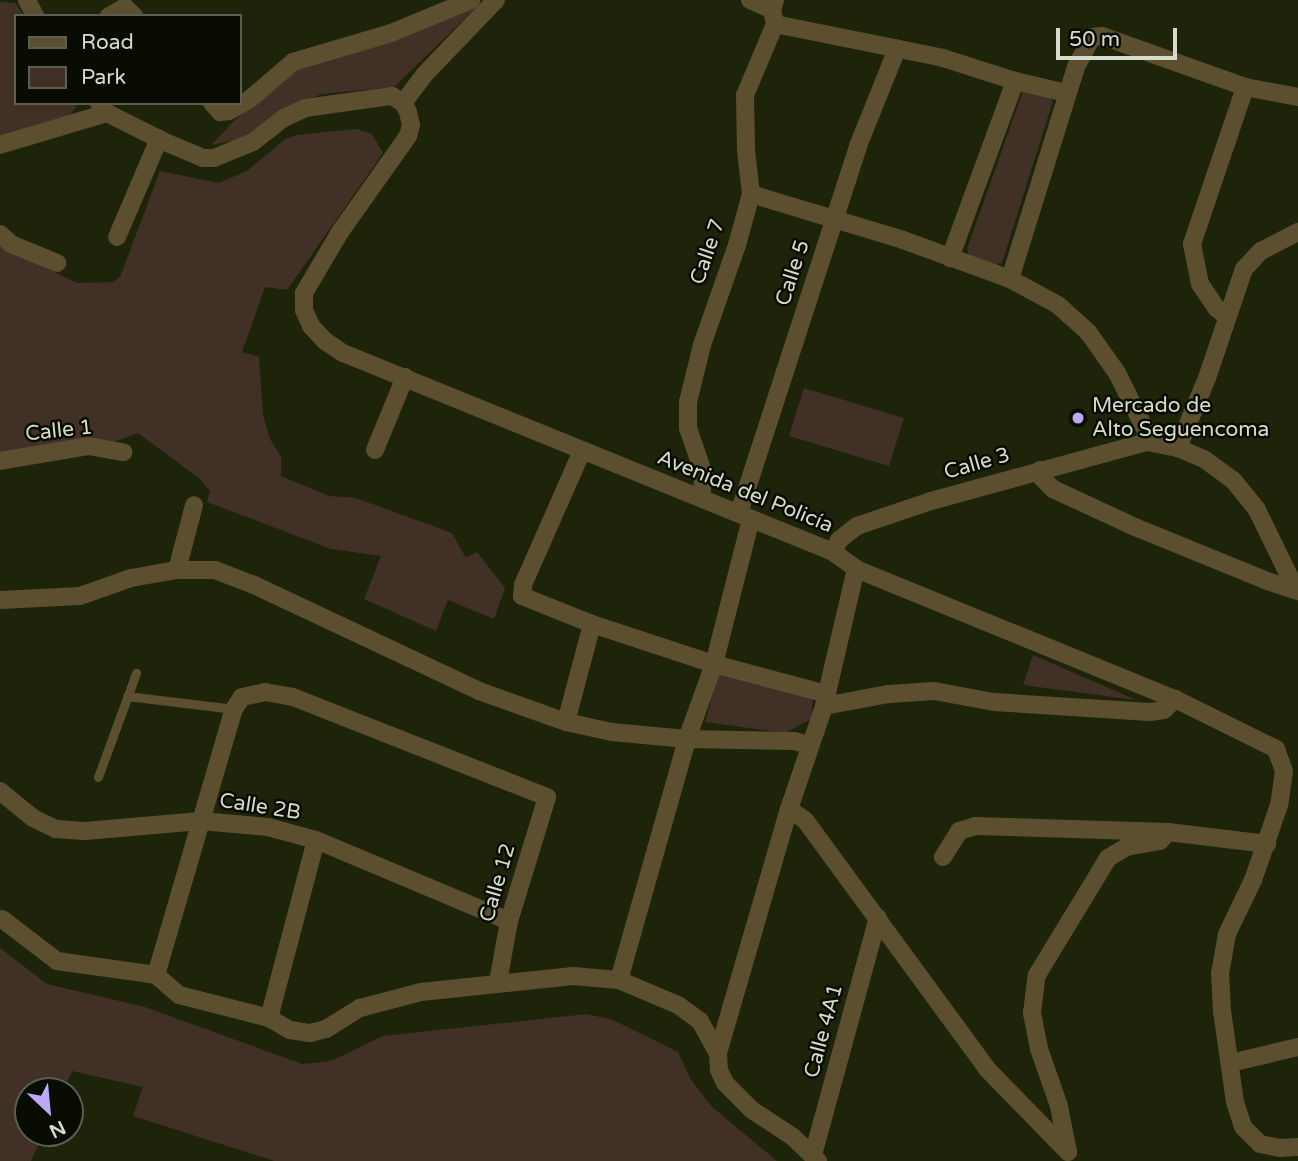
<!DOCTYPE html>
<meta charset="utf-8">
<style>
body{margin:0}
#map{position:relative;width:1298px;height:1161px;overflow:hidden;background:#1d2409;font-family:"Varela Round",sans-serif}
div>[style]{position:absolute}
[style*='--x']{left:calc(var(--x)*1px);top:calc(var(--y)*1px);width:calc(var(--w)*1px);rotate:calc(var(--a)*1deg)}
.green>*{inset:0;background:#413025}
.lane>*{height:9px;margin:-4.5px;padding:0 4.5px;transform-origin:4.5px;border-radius:4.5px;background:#5c4f30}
.street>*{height:18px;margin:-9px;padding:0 9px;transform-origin:9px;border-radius:9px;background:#5c4f30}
.dots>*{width:19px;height:19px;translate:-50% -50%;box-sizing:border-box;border:4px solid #090c03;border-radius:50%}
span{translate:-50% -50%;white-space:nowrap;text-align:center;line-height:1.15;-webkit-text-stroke:5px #090c03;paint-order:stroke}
.street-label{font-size:21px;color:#d6dccb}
.poi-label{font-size:21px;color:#d6dccb}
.left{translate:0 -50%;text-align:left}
.legend{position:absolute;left:14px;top:14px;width:228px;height:91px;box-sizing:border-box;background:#090c03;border:2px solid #5b5f53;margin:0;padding:9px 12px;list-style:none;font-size:21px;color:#d6dccb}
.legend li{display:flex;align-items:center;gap:14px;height:35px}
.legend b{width:35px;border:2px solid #5b5f53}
.north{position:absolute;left:14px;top:1077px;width:70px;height:70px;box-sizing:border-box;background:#090c03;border:2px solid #5b5f53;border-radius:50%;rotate:154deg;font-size:19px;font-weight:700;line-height:28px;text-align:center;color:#d6dccb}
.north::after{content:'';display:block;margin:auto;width:24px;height:32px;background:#bea9f5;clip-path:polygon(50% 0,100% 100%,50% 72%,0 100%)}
.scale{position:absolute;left:1056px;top:28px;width:121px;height:32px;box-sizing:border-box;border:4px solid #d6dccb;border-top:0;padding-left:9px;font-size:21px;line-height:24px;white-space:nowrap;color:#d6dccb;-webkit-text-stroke:5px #090c03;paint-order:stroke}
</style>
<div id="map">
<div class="green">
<div style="clip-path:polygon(0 2px,15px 3px,24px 16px,16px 16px,16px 103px,78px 104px,67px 119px,0 139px)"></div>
<div style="clip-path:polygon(477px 7px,394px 87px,322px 94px,285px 108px,260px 131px,243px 139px,211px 145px,253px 101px,280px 78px,308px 65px)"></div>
<div style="clip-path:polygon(1023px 91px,1048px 93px,1053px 101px,1002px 263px,994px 265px,969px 255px,967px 249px)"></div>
<div style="clip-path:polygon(356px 129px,372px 134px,383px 153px,287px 290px,265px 287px,242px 352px,259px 357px,263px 415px,270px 439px,281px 457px,281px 476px,329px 496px,356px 498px,452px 533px,466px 558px,477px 552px,505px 588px,494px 619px,448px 600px,436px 631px,364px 599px,381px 556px,331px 549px,207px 502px,210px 491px,200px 479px,138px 433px,106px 445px,0 459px,0 245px,77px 283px,113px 282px,120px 277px,160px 171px,219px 183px,247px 171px,284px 140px,296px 135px)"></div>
<div style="clip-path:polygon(804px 388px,904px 418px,889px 466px,789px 436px)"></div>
<div style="clip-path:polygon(1033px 655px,1136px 700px,1023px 685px)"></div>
<div style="clip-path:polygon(720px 670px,813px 696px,811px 719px,785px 733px,705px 722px)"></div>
<div style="clip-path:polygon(0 948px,47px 984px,145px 1007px,302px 1064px,331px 1061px,383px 1036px,587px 1014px,613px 1020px,678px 1052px,690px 1078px,711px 1106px,777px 1161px,274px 1161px,133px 1116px,143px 1087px,72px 1071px,63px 1091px,28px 1091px,28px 1133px,44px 1133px,31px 1161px,0 1161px)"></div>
</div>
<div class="lane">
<div style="--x:127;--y:696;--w:108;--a:6.9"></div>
<div style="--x:98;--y:777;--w:111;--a:-69.9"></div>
</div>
<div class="street">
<div style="--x:27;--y:0;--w:18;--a:63"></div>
<div style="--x:750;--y:0;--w:24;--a:24"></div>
<div style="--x:109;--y:16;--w:18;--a:-29"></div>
<div style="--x:125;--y:7;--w:13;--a:45"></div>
<div style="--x:775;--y:24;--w:171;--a:11.4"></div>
<div style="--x:943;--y:58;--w:76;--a:17.7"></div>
<div style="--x:1015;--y:81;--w:53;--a:13"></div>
<div style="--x:775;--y:24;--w:14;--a:-102"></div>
<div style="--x:772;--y:10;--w:10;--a:-73"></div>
<div style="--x:99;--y:103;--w:13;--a:51"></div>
<div style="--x:107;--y:113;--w:65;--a:26.6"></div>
<div style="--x:165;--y:142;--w:41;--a:22.8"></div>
<div style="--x:203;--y:158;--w:11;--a:0"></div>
<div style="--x:214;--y:158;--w:42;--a:-22.3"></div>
<div style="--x:253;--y:142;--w:39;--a:-38"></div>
<div style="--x:284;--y:118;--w:23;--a:-25"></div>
<div style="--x:305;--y:108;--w:88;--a:-7.9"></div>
<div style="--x:392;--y:96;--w:13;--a:32"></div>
<div style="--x:403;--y:103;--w:10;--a:61"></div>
<div style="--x:408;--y:112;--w:13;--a:77"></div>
<div style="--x:411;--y:125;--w:11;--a:105"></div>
<div style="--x:408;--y:136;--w:118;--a:125.3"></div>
<div style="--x:340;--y:232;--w:71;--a:120.5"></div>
<div style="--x:304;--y:293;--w:17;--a:90"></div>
<div style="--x:304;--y:310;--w:17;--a:66"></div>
<div style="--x:311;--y:326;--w:21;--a:47"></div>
<div style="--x:325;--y:341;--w:22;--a:34"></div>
<div style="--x:343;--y:353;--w:529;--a:22.1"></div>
<div style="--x:833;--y:552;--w:29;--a:36"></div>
<div style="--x:856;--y:569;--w:344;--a:22.2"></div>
<div style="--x:1175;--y:699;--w:113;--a:26.3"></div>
<div style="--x:1276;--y:749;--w:23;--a:70"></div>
<div style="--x:1284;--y:771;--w:34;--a:98"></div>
<div style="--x:1279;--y:805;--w:79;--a:109.1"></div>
<div style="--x:1253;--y:880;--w:60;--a:115.7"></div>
<div style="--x:1227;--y:934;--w:40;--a:100"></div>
<div style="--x:1220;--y:973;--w:38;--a:87"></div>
<div style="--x:1222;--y:1011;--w:92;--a:81.9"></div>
<div style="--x:1235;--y:1102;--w:26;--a:72"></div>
<div style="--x:1243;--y:1127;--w:24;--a:45"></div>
<div style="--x:1260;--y:1144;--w:20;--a:11"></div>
<div style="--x:1280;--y:1148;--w:18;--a:-3"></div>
<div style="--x:212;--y:103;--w:12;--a:48"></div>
<div style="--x:220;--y:112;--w:9;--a:-6"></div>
<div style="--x:229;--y:111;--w:24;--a:-30"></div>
<div style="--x:250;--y:99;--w:57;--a:-40.7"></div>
<div style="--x:293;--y:62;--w:102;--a:-16.5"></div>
<div style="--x:391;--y:33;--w:87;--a:-22.4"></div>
<div style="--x:403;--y:103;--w:35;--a:-53"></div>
<div style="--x:424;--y:75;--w:104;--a:-46.2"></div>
<div style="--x:0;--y:145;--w:112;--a:-16.7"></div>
<div style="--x:751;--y:194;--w:159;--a:16.8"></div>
<div style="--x:903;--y:240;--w:114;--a:20"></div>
<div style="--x:1010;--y:279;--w:55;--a:28.4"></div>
<div style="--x:1058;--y:305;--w:40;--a:42"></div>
<div style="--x:1088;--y:332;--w:50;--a:54.7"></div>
<div style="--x:1117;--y:373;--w:65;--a:63.4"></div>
<div style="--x:1146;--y:431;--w:11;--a:85"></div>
<div style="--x:0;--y:234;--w:15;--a:42"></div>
<div style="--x:11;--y:244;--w:50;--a:22.4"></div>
<div style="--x:117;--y:237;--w:107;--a:-66.8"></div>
<div style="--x:950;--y:258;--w:189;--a:-69.8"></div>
<div style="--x:1010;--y:279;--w:222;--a:-72.7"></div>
<div style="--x:1076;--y:67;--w:34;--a:-62"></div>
<div style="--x:1092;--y:37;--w:10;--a:-6"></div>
<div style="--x:1102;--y:36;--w:152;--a:19.6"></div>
<div style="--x:1245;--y:87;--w:54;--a:10.7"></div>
<div style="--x:1226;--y:315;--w:11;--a:-146"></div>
<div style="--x:1217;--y:309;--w:30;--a:-124"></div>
<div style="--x:1200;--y:284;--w:41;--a:-101.3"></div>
<div style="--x:1192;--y:244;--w:166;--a:-71.3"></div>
<div style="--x:1178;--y:448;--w:76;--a:-67.5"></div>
<div style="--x:1207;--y:378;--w:115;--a:-71.3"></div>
<div style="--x:1244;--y:269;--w:25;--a:-47"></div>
<div style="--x:1261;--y:251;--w:42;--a:-27.2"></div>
<div style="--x:375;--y:450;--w:79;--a:-67.7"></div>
<div style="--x:582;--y:451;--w:146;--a:113.8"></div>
<div style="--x:523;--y:585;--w:11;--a:95"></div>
<div style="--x:522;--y:596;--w:75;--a:21.8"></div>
<div style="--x:592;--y:624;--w:128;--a:18.2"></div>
<div style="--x:714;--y:664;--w:117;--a:14.9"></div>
<div style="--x:0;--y:461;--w:89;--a:-9.7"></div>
<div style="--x:88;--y:446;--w:36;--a:10"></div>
<div style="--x:1040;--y:470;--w:8;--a:76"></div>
<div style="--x:1042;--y:478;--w:16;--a:45"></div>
<div style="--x:1053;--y:489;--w:90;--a:24.9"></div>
<div style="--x:1135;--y:527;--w:143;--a:22.2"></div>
<div style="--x:1267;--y:581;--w:33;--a:18"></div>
<div style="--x:701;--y:496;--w:21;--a:-82"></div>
<div style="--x:704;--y:475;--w:50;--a:-108.8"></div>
<div style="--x:688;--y:428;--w:26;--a:-90"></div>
<div style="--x:688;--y:402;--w:59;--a:-76.2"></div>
<div style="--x:702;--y:345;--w:106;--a:-70.7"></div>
<div style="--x:737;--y:245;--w:53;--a:-74.6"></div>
<div style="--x:751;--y:194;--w:43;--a:-96.6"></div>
<div style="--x:746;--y:151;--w:56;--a:-91"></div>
<div style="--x:745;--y:95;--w:77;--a:-67.1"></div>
<div style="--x:739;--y:513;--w:386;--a:-72"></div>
<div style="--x:858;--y:146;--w:105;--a:-68.1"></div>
<div style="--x:833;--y:552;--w:13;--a:-63"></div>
<div style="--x:839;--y:540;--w:23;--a:-38"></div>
<div style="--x:857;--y:526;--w:78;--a:-18.7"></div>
<div style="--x:931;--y:501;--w:224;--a:-15.3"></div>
<div style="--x:1147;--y:442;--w:32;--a:11"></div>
<div style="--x:1178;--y:448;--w:28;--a:23"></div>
<div style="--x:1204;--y:459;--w:36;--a:36"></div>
<div style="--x:1233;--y:480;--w:38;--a:51"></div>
<div style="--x:1257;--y:510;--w:87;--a:64"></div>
<div style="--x:177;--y:570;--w:67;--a:-75.3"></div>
<div style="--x:0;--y:600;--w:80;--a:-2.9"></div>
<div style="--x:80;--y:596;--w:54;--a:-19.4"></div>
<div style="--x:131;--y:578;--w:47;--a:-9.9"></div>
<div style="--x:177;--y:570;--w:38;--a:0"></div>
<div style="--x:215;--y:570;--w:40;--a:21"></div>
<div style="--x:252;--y:584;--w:251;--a:25.2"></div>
<div style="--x:479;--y:691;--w:92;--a:19.6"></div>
<div style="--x:566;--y:722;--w:47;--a:12.3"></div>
<div style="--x:612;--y:732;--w:75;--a:5.3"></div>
<div style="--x:687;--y:739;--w:107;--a:1.1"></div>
<div style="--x:794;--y:741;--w:16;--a:14"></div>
<div style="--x:824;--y:706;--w:66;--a:-10.5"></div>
<div style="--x:889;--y:694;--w:45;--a:-3.8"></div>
<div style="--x:934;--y:691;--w:61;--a:10.4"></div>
<div style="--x:994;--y:702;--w:156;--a:3.7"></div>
<div style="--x:1150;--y:712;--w:14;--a:-8"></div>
<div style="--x:1164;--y:710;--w:16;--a:-45"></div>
<div style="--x:566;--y:722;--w:101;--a:-75.1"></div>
<div style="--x:0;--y:791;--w:43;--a:39.3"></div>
<div style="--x:33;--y:818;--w:25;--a:26"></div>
<div style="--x:56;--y:829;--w:29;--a:4"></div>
<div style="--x:85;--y:831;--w:116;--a:-4.9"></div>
<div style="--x:201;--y:821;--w:67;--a:5.1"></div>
<div style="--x:268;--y:827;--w:50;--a:15.2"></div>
<div style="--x:316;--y:840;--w:209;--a:22.8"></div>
<div style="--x:789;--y:809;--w:19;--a:35"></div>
<div style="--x:805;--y:820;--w:308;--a:53.8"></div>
<div style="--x:987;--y:1069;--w:116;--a:45.7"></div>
<div style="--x:943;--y:857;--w:31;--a:-58"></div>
<div style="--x:959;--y:831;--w:17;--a:-17"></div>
<div style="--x:975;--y:826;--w:193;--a:1.8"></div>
<div style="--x:1168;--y:832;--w:100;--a:6.9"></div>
<div style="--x:2;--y:919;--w:69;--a:37.4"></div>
<div style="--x:57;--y:961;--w:100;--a:8"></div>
<div style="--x:156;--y:975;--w:30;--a:41"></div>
<div style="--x:179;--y:995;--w:93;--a:14.3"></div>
<div style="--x:269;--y:1018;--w:24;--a:30"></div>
<div style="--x:290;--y:1030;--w:20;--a:9"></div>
<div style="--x:310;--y:1033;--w:16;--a:-14"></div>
<div style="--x:326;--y:1029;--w:40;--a:-32"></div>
<div style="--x:360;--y:1008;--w:63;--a:-14.7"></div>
<div style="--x:421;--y:992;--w:153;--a:-6"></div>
<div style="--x:573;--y:976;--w:46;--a:5"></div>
<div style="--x:619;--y:980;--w:64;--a:23"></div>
<div style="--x:678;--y:1005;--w:27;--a:36"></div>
<div style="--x:700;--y:1021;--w:37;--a:61"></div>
<div style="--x:718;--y:1053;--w:17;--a:87"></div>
<div style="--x:719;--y:1070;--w:14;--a:65"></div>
<div style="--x:725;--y:1083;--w:38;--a:45"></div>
<div style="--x:752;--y:1110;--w:49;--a:33.4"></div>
<div style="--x:793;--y:1137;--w:35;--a:44"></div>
<div style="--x:156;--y:975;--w:277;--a:-73.7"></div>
<div style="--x:234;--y:709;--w:14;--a:-56"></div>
<div style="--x:242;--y:697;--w:24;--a:-12"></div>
<div style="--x:265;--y:692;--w:28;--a:10"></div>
<div style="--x:293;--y:697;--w:273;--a:21.5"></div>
<div style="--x:547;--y:797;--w:130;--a:107"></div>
<div style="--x:509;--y:921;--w:62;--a:100.2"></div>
<div style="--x:619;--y:980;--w:250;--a:-74.2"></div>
<div style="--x:687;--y:739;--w:80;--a:-70.2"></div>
<div style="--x:714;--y:664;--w:150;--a:-75.7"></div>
<div style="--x:269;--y:1018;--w:184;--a:-75.2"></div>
<div style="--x:718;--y:1053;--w:254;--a:-73.8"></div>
<div style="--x:789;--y:809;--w:109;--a:-71.2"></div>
<div style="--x:824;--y:706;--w:141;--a:-76.9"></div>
<div style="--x:1230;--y:1063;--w:70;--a:-13.2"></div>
<div style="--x:1068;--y:1152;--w:47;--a:-101.1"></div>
<div style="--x:1059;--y:1106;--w:60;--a:-109.3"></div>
<div style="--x:1039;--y:1049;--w:37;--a:-101"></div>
<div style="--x:1032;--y:1013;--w:38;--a:-83"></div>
<div style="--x:1037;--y:975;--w:137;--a:-58.7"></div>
<div style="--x:1108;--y:858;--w:21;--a:-31"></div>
<div style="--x:1126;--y:847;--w:35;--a:-10"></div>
<div style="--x:1160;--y:841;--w:12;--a:-48"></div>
<div style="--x:813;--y:1155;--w:246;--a:-74.7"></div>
</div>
<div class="dots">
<div style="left:1078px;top:418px;background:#bea9f5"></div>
</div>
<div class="street-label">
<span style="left:708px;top:252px;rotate:-71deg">Calle 7</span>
<span style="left:793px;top:273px;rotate:-72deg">Calle 5</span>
<span style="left:59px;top:431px;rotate:-6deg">Calle 1</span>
<span style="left:977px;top:464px;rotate:-16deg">Calle 3</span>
<span style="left:745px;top:492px;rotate:22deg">Avenida del Policía</span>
<span style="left:260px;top:807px;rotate:9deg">Calle 2B</span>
<span style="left:498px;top:883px;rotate:-74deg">Calle 12</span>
<span style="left:824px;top:1031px;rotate:-75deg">Calle 4A1</span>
</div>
<div class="poi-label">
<span class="left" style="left:1092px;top:418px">Mercado de<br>Alto Seguencoma</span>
</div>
<ul class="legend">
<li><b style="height:9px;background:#5c4f30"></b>Road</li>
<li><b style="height:19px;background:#413025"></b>Park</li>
</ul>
<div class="north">N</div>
<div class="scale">50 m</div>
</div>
